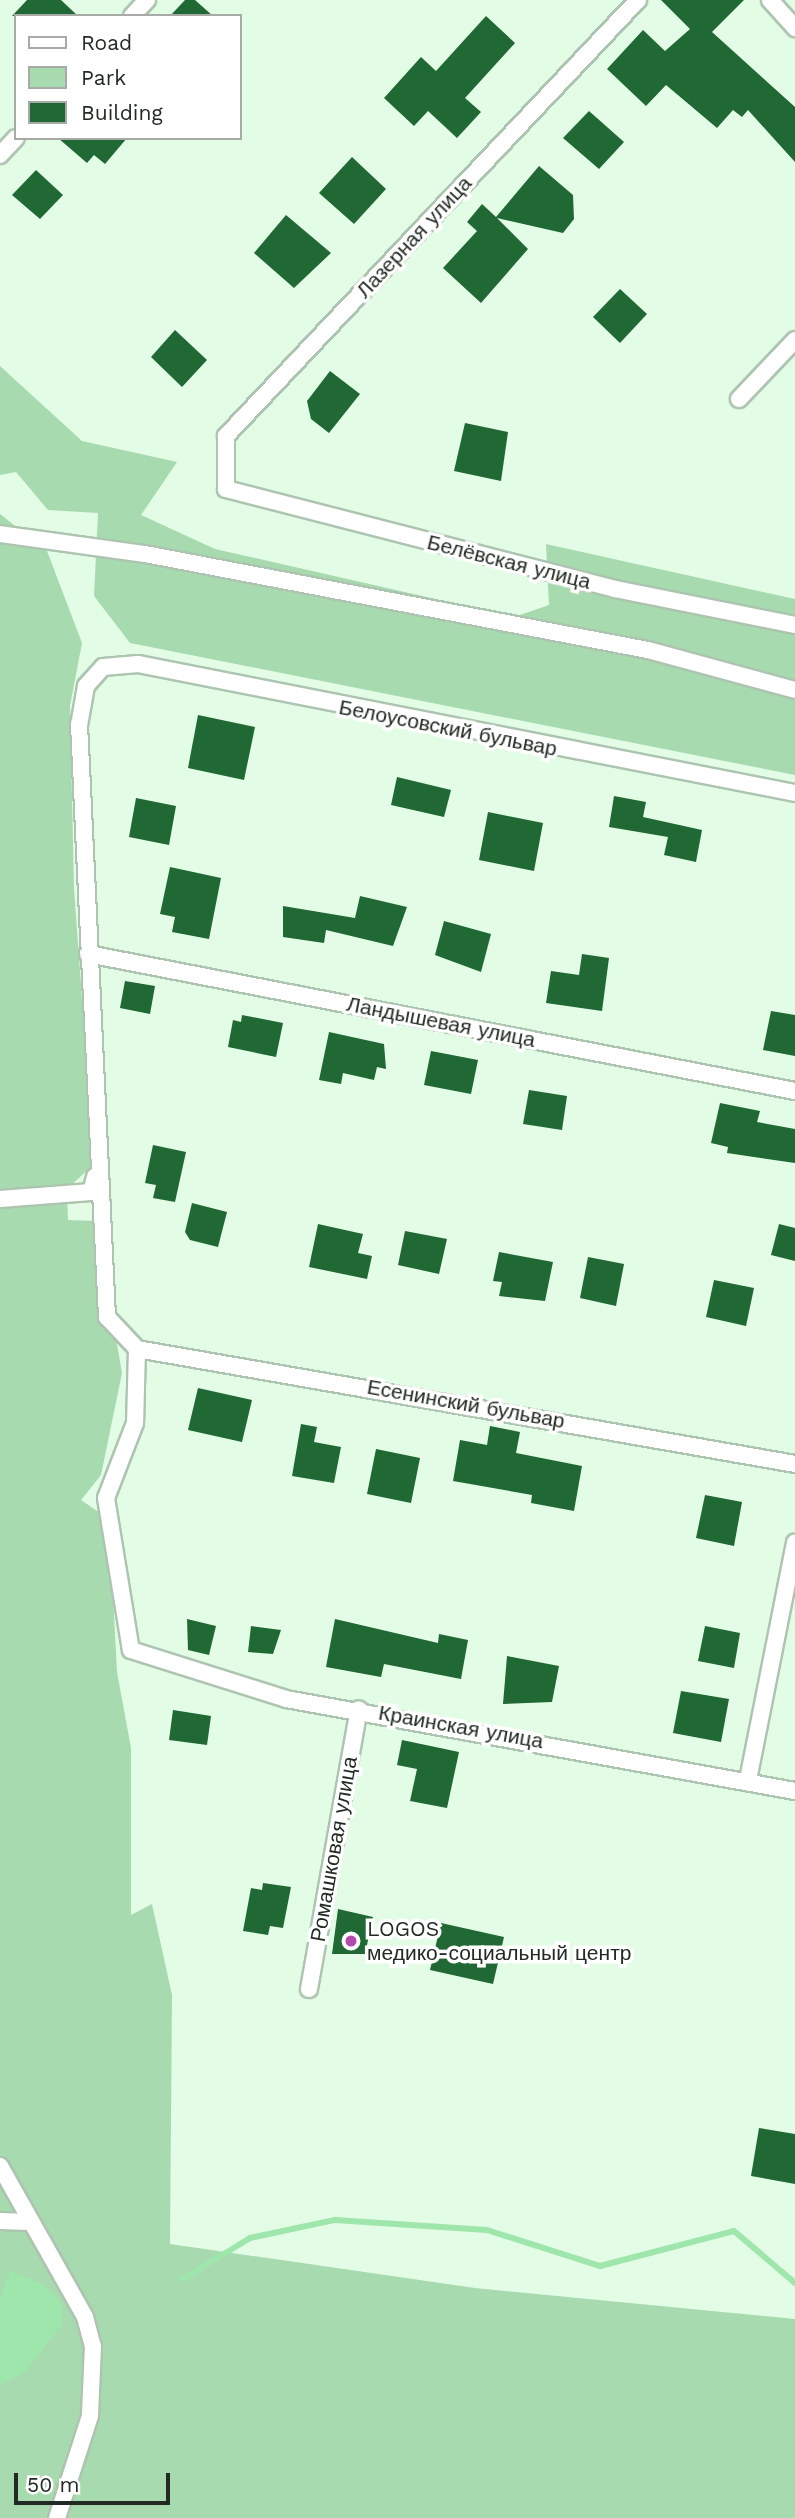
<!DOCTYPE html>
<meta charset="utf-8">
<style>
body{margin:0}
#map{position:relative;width:795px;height:2518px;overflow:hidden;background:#e3fce6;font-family:"Work Sans",sans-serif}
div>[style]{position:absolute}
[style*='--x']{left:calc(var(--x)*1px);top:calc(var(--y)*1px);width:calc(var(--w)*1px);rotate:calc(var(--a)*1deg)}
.green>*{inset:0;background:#a8dab0}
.water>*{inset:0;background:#9ee6ab}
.stream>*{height:6px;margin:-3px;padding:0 3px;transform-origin:3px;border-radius:3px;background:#9ee6ab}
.building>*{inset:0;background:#206834}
.roads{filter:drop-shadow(2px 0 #adc4b0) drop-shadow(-2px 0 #adc4b0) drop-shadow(0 2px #adc4b0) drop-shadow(0 -2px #adc4b0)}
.street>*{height:16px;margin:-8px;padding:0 8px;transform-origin:8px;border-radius:8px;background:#fff}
.dots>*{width:19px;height:19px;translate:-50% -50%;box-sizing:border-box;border:4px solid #fff;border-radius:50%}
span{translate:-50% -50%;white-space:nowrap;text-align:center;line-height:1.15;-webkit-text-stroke:7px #fff;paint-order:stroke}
.street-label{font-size:21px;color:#222b23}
.poi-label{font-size:21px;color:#222b23}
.left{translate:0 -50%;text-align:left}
.legend{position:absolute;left:14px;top:14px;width:228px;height:126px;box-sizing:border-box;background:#fff;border:2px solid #a7aaa7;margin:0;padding:9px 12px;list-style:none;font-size:21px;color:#222b23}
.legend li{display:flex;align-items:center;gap:14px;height:35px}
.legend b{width:35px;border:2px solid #a7aaa7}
.scale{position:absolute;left:14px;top:2473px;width:156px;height:32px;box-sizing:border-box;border:4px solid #222b23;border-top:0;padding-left:9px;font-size:21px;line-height:24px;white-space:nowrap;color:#222b23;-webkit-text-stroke:5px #fff;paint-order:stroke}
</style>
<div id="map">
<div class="green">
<div style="clip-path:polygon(0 366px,82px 441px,177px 462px,141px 515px,215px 549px,514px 617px,549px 605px,546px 544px,795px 599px,795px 775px,130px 643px,94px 596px,98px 513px,48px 510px,16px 472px,0 475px)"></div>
<div style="clip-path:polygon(0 514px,47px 551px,82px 643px,70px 706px,74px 888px,94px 1164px,67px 1189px,68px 1220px,96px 1221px,122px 1373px,101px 1475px,81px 1500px,109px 1519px,117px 1672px,131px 1748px,131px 1915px,152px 1904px,172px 1995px,170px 2244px,475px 2288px,795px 2319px,795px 2518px,0 2518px)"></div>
</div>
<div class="water">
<div style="clip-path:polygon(10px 2271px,43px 2284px,60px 2301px,63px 2323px,25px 2372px,0 2385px,0 2298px)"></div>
</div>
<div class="stream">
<div style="--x:183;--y:2279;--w:79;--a:-31.5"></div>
<div style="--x:250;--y:2238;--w:87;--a:-12"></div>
<div style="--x:335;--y:2220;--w:152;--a:3.8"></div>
<div style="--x:487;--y:2230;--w:119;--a:17.7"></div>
<div style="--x:600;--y:2266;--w:138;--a:-14.6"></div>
<div style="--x:734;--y:2231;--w:80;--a:40.4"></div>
</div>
<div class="building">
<div style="clip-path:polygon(27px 0,61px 0,78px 16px,12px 16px)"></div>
<div style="clip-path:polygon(185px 0,195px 0,213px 16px,170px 16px)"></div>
<div style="clip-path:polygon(661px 0,744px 0,712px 32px,795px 107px,795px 162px,748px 110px,742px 117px,733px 110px,717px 128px,666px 85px,646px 106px,607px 69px,643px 30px,665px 51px,690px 29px)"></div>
<div style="clip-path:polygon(486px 16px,515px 43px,465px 98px,481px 112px,457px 138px,428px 111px,414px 126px,384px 98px,421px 57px,436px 71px)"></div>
<div style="clip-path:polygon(589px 111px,624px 142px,599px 169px,563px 138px)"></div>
<div style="clip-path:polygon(58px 138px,127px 138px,105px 164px,94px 155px,87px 163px)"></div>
<div style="clip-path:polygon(352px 157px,386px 189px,354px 224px,319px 193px)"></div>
<div style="clip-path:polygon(539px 166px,573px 195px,574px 219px,563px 233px,497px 218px,528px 249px,481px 303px,443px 268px,477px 231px,467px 222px,482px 204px,496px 217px)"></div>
<div style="clip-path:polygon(36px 170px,63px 195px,40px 219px,12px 195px)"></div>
<div style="clip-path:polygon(286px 215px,331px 253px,294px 288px,254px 253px)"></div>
<div style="clip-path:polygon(620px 289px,647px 314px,620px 343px,593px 317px)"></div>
<div style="clip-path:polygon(175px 330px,207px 360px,182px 387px,151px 357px)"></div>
<div style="clip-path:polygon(330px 371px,360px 394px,329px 433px,311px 419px,307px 401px)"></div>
<div style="clip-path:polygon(465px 423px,508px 432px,501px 481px,454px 471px)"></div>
<div style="clip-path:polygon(198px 715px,255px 727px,244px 780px,188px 768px)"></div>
<div style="clip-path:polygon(397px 777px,451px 790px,444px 817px,391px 805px)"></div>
<div style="clip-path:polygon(614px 796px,646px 802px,643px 817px,702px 830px,696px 862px,664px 855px,668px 837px,609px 827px)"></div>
<div style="clip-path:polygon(136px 798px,176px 806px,169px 845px,129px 837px)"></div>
<div style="clip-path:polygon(488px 812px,543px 823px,534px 871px,479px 860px)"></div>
<div style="clip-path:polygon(170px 867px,221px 878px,209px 939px,172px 932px,175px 917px,160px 914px)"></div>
<div style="clip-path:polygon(360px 896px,407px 907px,393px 946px,326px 930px,324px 943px,283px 937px,283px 906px,355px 918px)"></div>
<div style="clip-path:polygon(444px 921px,491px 934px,481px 972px,435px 955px)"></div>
<div style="clip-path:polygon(582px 954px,609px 958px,602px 1011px,546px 1003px,551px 971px,579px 975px)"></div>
<div style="clip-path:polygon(125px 981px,155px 986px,150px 1014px,120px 1008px)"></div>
<div style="clip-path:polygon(771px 1011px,795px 1015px,795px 1056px,763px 1050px)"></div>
<div style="clip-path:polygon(242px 1015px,283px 1023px,276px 1057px,228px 1047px,233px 1020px,241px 1022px)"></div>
<div style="clip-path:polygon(329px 1032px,384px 1044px,386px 1069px,377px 1067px,374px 1080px,343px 1073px,341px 1084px,319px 1080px)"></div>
<div style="clip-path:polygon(431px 1051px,478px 1060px,471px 1094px,424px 1085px)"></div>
<div style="clip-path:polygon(529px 1090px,567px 1096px,562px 1130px,523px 1124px)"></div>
<div style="clip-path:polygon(720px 1103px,760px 1111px,757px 1122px,795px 1129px,795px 1163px,727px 1153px,728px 1147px,711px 1143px)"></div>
<div style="clip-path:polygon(153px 1145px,186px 1152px,175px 1202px,153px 1198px,156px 1185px,145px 1183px)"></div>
<div style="clip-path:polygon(192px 1203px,227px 1212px,218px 1247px,190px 1240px,185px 1232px)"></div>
<div style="clip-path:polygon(318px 1224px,363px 1234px,358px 1253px,372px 1256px,367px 1279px,309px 1267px)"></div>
<div style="clip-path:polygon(779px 1224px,795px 1228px,795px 1261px,771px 1255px)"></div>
<div style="clip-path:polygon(405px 1231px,447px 1239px,439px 1274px,398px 1265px)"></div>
<div style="clip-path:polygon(499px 1252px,553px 1262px,545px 1301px,499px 1296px,502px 1282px,493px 1281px)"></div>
<div style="clip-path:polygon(588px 1257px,624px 1264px,616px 1306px,580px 1298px)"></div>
<div style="clip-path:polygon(714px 1280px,754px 1288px,746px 1326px,706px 1317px)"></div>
<div style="clip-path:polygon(198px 1388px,252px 1400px,242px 1442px,188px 1430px)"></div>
<div style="clip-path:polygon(301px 1424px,317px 1427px,314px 1442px,341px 1447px,334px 1483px,292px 1476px)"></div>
<div style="clip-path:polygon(490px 1426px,520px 1432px,516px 1453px,582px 1466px,574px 1511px,531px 1503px,532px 1495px,453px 1481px,460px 1440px,487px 1445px)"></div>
<div style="clip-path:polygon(376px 1449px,420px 1458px,411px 1503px,367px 1494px)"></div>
<div style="clip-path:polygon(705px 1495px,742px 1502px,734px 1546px,696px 1538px)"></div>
<div style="clip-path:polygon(187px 1619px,216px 1626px,209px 1655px,188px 1650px)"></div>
<div style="clip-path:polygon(335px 1619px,438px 1643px,439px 1634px,468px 1640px,461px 1679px,384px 1664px,381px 1677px,326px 1667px)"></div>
<div style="clip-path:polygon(251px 1626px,281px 1630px,273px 1654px,248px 1652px)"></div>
<div style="clip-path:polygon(705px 1626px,740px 1633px,734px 1668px,698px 1661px)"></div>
<div style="clip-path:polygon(507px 1656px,559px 1666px,552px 1702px,503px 1704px)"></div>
<div style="clip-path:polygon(681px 1691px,729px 1699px,721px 1742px,673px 1733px)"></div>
<div style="clip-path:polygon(173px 1710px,211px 1716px,207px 1745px,169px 1740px)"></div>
<div style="clip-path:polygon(402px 1740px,459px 1752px,447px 1808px,410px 1801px,417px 1769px,397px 1765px)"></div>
<div style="clip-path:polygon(263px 1883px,291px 1887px,283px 1928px,270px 1926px,268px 1935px,243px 1931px,251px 1888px,262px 1890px)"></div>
<div style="clip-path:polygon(338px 1909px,373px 1917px,365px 1954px,332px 1954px)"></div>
<div style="clip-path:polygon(441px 1923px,504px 1937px,493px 1984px,430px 1970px)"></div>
<div style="clip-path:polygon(759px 2128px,795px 2134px,795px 2184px,751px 2176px)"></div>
</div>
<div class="roads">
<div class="street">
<div style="--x:638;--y:0;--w:600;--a:133.38"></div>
<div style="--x:226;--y:436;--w:53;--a:90"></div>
<div style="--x:226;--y:489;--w:402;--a:14.4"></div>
<div style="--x:615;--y:589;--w:184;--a:11.3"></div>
<div style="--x:770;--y:0;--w:38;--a:48"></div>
<div style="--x:132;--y:16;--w:22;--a:-47"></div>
<div style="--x:0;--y:155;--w:23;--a:-47"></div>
<div style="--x:739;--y:399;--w:81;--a:-46.5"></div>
<div style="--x:0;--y:534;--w:146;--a:7.9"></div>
<div style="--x:145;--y:554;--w:512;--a:10.81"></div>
<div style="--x:648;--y:650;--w:152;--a:15.2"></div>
<div style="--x:795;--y:793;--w:670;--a:-168.89"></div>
<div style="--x:138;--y:664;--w:35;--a:175"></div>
<div style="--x:103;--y:667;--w:25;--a:132"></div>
<div style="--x:86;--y:686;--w:39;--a:100"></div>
<div style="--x:79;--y:724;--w:594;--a:87.3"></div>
<div style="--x:107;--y:1317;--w:44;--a:46.8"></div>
<div style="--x:137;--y:1349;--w:74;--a:91.5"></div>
<div style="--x:135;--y:1423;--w:80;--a:111.1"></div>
<div style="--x:106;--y:1498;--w:154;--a:80.7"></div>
<div style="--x:131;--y:1650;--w:163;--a:17.5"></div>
<div style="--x:286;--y:1699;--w:517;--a:10.25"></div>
<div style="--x:88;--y:954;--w:720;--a:10.97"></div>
<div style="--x:0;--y:1199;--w:91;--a:-4.4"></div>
<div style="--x:91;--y:1192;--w:16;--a:-75"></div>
<div style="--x:137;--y:1349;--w:668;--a:9.91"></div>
<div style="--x:748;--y:1780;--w:242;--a:-78.8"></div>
<div style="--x:309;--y:1989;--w:284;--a:-79.9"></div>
<div style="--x:0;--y:2166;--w:173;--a:60.6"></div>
<div style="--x:85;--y:2317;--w:30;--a:75"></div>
<div style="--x:93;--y:2346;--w:70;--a:92.5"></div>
<div style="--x:90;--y:2416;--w:107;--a:107.9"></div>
<div style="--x:0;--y:2221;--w:29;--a:2"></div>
</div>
</div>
<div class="dots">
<div style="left:351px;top:1941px;background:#b24aad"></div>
</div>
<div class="street-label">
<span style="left:414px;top:237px;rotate:-47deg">Лазерная улица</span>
<span style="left:509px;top:562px;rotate:14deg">Белёвская улица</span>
<span style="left:448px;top:728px;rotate:11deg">Белоусовский бульвар</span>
<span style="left:441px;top:1022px;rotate:11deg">Ландышевая улица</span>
<span style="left:466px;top:1404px;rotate:10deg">Есенинский бульвар</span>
<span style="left:461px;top:1727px;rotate:10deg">Краинская улица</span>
<span style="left:334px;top:1849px;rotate:-80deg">Ромашковая улица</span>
</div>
<div class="poi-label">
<span class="left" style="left:367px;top:1941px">LOGOS<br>медико-социальный центр</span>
</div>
<ul class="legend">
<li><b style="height:9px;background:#fff"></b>Road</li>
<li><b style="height:19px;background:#a8dab0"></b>Park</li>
<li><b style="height:19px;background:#206834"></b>Building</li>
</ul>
<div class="scale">50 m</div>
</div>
